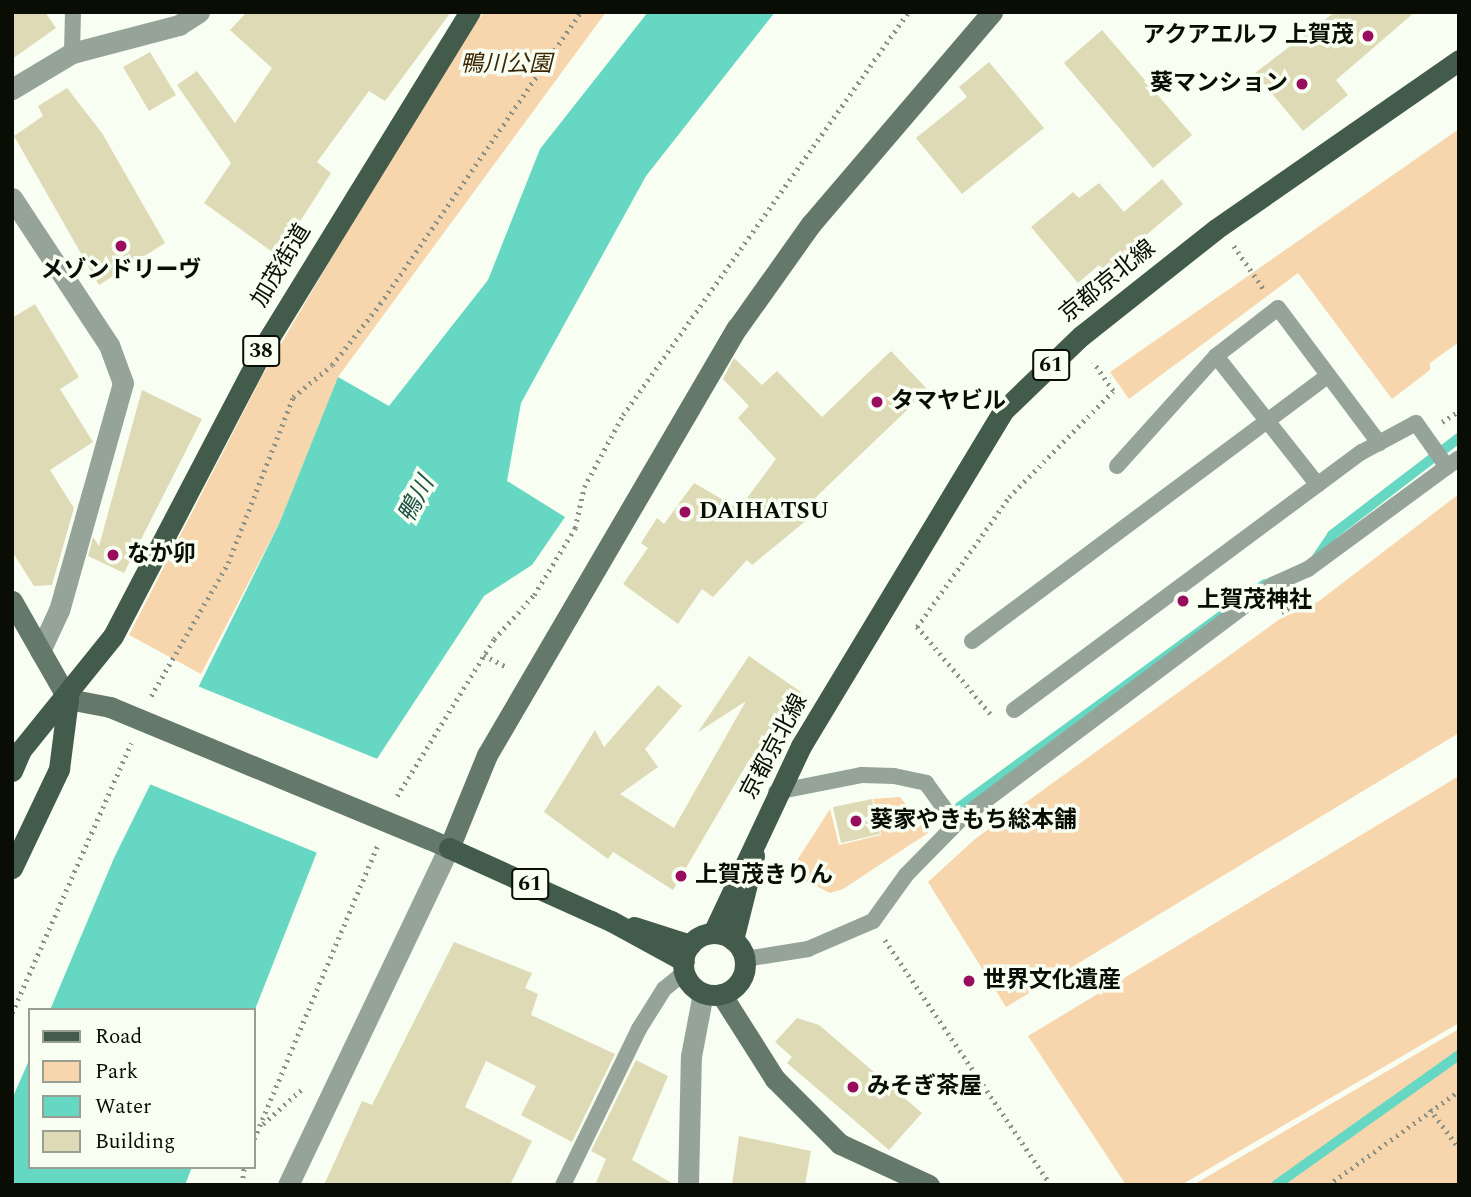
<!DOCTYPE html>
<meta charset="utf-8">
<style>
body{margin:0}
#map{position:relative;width:1471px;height:1197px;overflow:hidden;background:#f8fef1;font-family:Spectral,"Noto Sans JP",serif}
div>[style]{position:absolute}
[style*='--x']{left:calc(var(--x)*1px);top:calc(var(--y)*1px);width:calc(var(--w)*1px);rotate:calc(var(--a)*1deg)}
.green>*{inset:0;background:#f7d6ae}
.water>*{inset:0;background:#65d7c3}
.pier>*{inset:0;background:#f8fef1}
.stream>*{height:10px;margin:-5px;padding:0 5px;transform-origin:5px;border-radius:5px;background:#65d7c3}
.building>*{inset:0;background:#dfdab6}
.path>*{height:4.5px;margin-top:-2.25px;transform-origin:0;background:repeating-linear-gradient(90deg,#8c9186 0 2px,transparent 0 7px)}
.lane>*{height:16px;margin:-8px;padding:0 8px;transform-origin:8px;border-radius:8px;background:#95a399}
.street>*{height:21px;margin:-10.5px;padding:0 10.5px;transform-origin:10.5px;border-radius:10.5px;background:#95a399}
.secondary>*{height:21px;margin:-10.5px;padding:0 10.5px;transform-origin:10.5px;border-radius:10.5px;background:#65796a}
.primary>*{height:21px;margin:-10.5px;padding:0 10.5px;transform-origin:10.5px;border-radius:10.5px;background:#435b4a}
.primary>.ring{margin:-10.5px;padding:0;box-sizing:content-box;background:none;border:21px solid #435b4a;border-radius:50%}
.secondary-bridge>*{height:21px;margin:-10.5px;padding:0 10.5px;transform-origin:10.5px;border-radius:10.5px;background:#65796a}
.dots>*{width:19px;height:19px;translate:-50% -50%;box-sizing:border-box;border:4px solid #f8fef1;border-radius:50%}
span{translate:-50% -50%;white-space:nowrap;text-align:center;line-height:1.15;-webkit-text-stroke:7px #f8fef1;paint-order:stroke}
.shield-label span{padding:2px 5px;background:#f8fef1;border:2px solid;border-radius:5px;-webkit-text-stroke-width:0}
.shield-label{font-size:21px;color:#090d04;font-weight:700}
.poi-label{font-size:23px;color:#090d04;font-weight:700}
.right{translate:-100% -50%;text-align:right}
.left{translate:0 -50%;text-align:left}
.park-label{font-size:23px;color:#3a2505;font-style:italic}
.street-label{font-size:23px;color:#090d04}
.water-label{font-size:24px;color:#1e5047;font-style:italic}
.frame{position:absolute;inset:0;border:14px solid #090d04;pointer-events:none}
.legend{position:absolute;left:28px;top:1008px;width:228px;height:161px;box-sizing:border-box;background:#f8fef1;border:2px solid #989e92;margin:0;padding:9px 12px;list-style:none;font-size:21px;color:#090d04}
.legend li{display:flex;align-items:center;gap:14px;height:35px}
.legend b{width:35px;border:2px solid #989e92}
</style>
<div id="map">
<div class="green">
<div style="clip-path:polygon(484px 12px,606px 12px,338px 377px,279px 524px,201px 674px,129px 635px,261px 378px,439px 75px)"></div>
<div style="clip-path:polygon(1459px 129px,1459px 342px,1430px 363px,1430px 370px,1392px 399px,1298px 273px,1129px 399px,1110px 372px)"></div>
<div style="clip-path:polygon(1459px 494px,1459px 733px,1006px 1007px,928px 882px,975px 839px,1280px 619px,1319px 601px)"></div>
<div style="clip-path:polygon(1459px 776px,1459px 1023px,1181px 1185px,1126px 1185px,1028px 1036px)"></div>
<div style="clip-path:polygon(900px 797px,928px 833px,843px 889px,830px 893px,806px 881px,796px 862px,830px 809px,839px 845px,881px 835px,873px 799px)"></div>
<div style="clip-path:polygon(1459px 1029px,1459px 1185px,1193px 1185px)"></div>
</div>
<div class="water">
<div style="clip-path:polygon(648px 12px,775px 12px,646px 176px,521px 403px,507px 481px,565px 517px,532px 565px,484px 596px,319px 847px,254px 1012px,50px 1010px,114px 858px,279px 524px,338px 377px,389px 406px,488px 280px,540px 149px)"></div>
<div style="clip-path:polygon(30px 1058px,30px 1167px,192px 1167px,185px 1185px,12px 1185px,12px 1099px)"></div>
</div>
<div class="pier">
<div style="clip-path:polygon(195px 685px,380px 760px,320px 854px,147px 783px)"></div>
</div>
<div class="stream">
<div style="--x:1316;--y:559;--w:29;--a:-56"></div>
<div style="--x:1332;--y:535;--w:160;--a:-37.4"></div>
<div style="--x:958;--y:808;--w:380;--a:-36.1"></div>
<div style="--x:1276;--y:1185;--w:224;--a:-35.4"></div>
</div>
<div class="building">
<div style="clip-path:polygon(12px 12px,45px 12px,56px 28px,12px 59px)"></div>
<div style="clip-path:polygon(247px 12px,451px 12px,385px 101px,369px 91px,317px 162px,331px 173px,278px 256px,204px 203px,231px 163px,177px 85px,197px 71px,235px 123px,272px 68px,230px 30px)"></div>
<div style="clip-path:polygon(1335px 12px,1415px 12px,1336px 80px,1348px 95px,1303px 131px,1255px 73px)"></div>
<div style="clip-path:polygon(1102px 30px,1192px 135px,1153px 168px,1064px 63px)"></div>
<div style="clip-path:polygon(150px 52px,176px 95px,149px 111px,123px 67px)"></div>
<div style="clip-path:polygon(989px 62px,1044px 128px,962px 194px,916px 138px,967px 97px,959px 87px)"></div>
<div style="clip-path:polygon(67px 88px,102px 133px,165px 243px,99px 285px,14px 136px,43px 116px,38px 106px)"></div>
<div style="clip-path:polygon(1162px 179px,1183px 204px,1126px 252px,1131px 258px,1109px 277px,1099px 265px,1078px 283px,1031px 227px,1073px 192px,1079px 198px,1099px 183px,1124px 212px)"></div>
<div style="clip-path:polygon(35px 304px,79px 377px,60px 389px,93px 442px,50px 470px,74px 508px,52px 585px,34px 586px,12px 551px,12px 318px)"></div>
<div style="clip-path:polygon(891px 351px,928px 390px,815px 498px,824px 506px,752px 565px,747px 560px,713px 597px,702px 589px,678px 624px,623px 584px,648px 548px,641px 543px,657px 518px,664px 524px,694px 483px,739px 509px,776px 459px,738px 418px,749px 406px,723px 379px,734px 358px,762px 385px,777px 371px,822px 417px)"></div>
<div style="clip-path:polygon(142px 390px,202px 419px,124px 573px,88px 556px,93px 537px,99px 546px)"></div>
<div style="clip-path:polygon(749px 656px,801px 692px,748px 762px,673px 890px,613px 852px,608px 859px,544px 812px,595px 730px,604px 747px,658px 685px,682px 706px,645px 749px,658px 767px,620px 794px,674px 828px,746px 701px,698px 732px)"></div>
<div style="clip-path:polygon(872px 799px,880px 834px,841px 843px,833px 807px)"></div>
<div style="clip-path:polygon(454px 942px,532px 973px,525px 988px,538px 994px,531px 1015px,615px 1054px,572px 1142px,521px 1115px,536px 1086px,486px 1061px,465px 1107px,532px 1141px,510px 1185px,324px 1185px,362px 1101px,372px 1105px)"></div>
<div style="clip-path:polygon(797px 1018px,819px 1025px,922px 1113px,889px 1150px,787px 1063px,792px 1057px,775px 1042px)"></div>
<div style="clip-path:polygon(636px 1060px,668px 1076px,632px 1160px,675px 1185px,595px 1185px,606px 1159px,591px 1151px)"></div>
<div style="clip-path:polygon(739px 1136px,811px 1151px,805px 1185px,732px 1185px)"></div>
</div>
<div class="path">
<div style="--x:1234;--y:246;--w:55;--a:55.4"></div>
<div style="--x:1442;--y:422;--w:20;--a:-33"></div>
<div style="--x:1281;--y:612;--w:20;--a:-27"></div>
<div style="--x:484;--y:655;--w:27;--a:28"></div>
<div style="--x:151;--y:696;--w:154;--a:-59.9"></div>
<div style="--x:228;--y:563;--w:178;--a:-68.6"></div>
<div style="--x:293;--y:397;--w:50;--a:-39.4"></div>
<div style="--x:332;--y:365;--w:78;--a:-51.8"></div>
<div style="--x:380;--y:304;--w:354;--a:-55.5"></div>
<div style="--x:990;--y:714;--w:114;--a:-130"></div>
<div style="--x:917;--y:627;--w:159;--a:-54.7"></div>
<div style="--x:1009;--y:497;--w:148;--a:-45.5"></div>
<div style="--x:1113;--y:391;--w:35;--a:-125"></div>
<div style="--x:397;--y:796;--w:185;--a:-58.3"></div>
<div style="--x:494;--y:639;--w:59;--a:-47.7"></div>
<div style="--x:534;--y:595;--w:79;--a:-58.5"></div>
<div style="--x:575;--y:528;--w:42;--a:-77.6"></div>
<div style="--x:584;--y:487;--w:82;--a:-61.6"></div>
<div style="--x:623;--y:415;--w:494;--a:-54.7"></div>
<div style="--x:885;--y:940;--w:296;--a:55.9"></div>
<div style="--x:12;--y:1013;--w:295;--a:-66.2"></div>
<div style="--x:1430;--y:1109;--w:49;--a:53.4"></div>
<div style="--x:263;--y:1124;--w:51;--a:-41.8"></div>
<div style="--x:254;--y:1139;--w:318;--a:-67.2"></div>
<div style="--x:242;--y:1185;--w:18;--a:-84"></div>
<div style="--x:1328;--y:1185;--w:161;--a:-35.7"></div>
<div style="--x:1453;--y:1185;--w:8;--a:-40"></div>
</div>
<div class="lane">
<div style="--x:72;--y:53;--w:41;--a:-88.6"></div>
<div style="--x:1216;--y:356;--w:164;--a:51.7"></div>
<div style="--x:1117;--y:466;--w:148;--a:-48"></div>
<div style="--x:1216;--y:356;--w:78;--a:-37.7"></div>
<div style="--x:1278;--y:308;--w:169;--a:53.2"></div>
<div style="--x:972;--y:641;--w:444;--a:-36.7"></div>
<div style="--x:1014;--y:710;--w:433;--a:-36.6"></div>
<div style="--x:1362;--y:452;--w:61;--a:-28.2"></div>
<div style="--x:1416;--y:423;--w:54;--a:54.8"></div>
<div style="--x:776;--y:792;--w:88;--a:-11.2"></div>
<div style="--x:862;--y:775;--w:32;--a:2"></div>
<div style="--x:894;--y:776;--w:33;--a:12"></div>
<div style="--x:926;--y:783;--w:49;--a:54.1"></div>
<div style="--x:745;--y:959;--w:64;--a:-9"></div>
<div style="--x:808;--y:949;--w:71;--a:-23.3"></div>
<div style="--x:873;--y:921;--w:57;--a:-54.3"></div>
<div style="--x:906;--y:875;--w:80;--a:-45.5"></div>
<div style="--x:962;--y:818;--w:388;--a:-36.9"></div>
<div style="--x:1272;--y:585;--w:39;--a:-24"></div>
<div style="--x:1308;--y:569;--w:187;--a:-36.3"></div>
<div style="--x:563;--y:1185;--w:174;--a:-64"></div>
<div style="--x:639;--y:1029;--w:47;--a:-58"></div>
<div style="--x:664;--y:989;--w:27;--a:-39"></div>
</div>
<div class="street">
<div style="--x:12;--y:89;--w:70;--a:-31"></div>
<div style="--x:72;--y:53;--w:111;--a:-14.7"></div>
<div style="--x:179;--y:25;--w:24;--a:-33"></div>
<div style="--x:12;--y:198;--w:176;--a:56.6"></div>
<div style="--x:109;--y:345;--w:40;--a:69.8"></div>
<div style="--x:123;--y:383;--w:236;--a:105.7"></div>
<div style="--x:59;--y:610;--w:45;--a:114.9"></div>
<div style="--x:288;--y:1185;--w:373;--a:-64.5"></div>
<div style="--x:688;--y:1185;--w:129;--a:-88.7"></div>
<div style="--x:691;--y:1056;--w:64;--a:-79.2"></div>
</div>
<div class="secondary">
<div style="--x:12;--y:601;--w:113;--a:60.3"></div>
<div style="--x:68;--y:699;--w:43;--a:10.8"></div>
<div style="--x:429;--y:839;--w:22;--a:24"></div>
<div style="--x:449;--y:848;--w:100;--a:-67.8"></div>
<div style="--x:487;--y:755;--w:495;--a:-59.7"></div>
<div style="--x:737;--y:328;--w:128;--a:-54.6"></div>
<div style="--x:811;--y:224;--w:279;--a:-49.5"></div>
<div style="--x:721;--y:994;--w:101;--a:57.6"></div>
<div style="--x:775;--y:1079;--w:92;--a:45"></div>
<div style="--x:840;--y:1144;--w:98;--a:24.7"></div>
</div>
<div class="primary">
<div style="--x:12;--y:771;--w:23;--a:-67"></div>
<div style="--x:21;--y:750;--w:146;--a:-51.1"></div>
<div style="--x:113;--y:636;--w:331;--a:-62.4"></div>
<div style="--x:266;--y:343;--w:389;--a:-58.4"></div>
<div style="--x:449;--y:848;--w:178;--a:24.3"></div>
<div style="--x:611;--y:921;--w:83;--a:28.7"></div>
<div style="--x:12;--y:868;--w:110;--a:-64.6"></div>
<div style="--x:59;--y:769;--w:71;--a:-82.7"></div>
<div style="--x:634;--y:927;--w:59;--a:17.8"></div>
<div style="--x:713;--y:933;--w:207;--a:-64.8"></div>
<div style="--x:801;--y:746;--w:393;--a:-58.9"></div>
<div style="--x:1004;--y:410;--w:107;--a:-43.9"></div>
<div style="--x:1081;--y:336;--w:172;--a:-38.4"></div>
<div style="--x:1216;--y:229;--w:296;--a:-34.8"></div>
<div class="ring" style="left:683px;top:933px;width:41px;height:41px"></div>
<div style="--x:733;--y:940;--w:87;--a:-76"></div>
</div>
<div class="secondary-bridge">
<div style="--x:110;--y:707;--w:345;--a:22.5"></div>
</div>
<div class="dots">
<div style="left:1368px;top:36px;background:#990d5f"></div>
<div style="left:1302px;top:84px;background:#990d5f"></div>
<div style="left:121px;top:246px;background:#990d5f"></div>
<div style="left:877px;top:402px;background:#990d5f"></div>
<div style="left:685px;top:512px;background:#990d5f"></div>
<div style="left:113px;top:555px;background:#990d5f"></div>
<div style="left:1183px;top:601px;background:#990d5f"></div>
<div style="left:856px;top:821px;background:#990d5f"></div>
<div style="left:681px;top:876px;background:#990d5f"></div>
<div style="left:969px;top:981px;background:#990d5f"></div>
<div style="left:853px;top:1087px;background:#990d5f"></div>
</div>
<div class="shield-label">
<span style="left:261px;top:351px">38</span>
<span style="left:1051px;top:365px">61</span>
<span style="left:530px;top:884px">61</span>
</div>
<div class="poi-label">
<span class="right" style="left:1354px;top:36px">アクアエルフ 上賀茂</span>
<span class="right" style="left:1288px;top:84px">葵マンション</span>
<span style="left:121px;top:271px">メゾンドリーヴ</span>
<span class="left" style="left:891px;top:402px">タマヤビル</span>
<span class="left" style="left:699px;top:512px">DAIHATSU</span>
<span class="left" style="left:127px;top:555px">なか卯</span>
<span class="left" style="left:1197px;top:601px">上賀茂神社</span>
<span class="left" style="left:870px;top:821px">葵家やきもち総本舗</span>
<span class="left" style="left:695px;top:876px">上賀茂きりん</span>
<span class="left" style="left:983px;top:981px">世界文化遺産</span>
<span class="left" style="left:867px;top:1087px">みそぎ茶屋</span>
</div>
<div class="park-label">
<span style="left:506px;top:65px">鴨川公園</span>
</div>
<div class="street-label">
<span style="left:282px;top:266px;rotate:-59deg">加茂街道</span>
<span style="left:1108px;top:282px;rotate:-39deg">京都京北線</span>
<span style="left:775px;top:747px;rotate:-62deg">京都京北線</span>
</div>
<div class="water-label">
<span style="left:417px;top:500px;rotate:-62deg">鴨川</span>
</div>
<div class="frame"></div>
<ul class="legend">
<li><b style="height:9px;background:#435b4a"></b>Road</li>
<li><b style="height:19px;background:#f7d6ae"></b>Park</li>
<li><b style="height:19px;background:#65d7c3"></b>Water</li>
<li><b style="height:19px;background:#dfdab6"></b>Building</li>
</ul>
</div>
